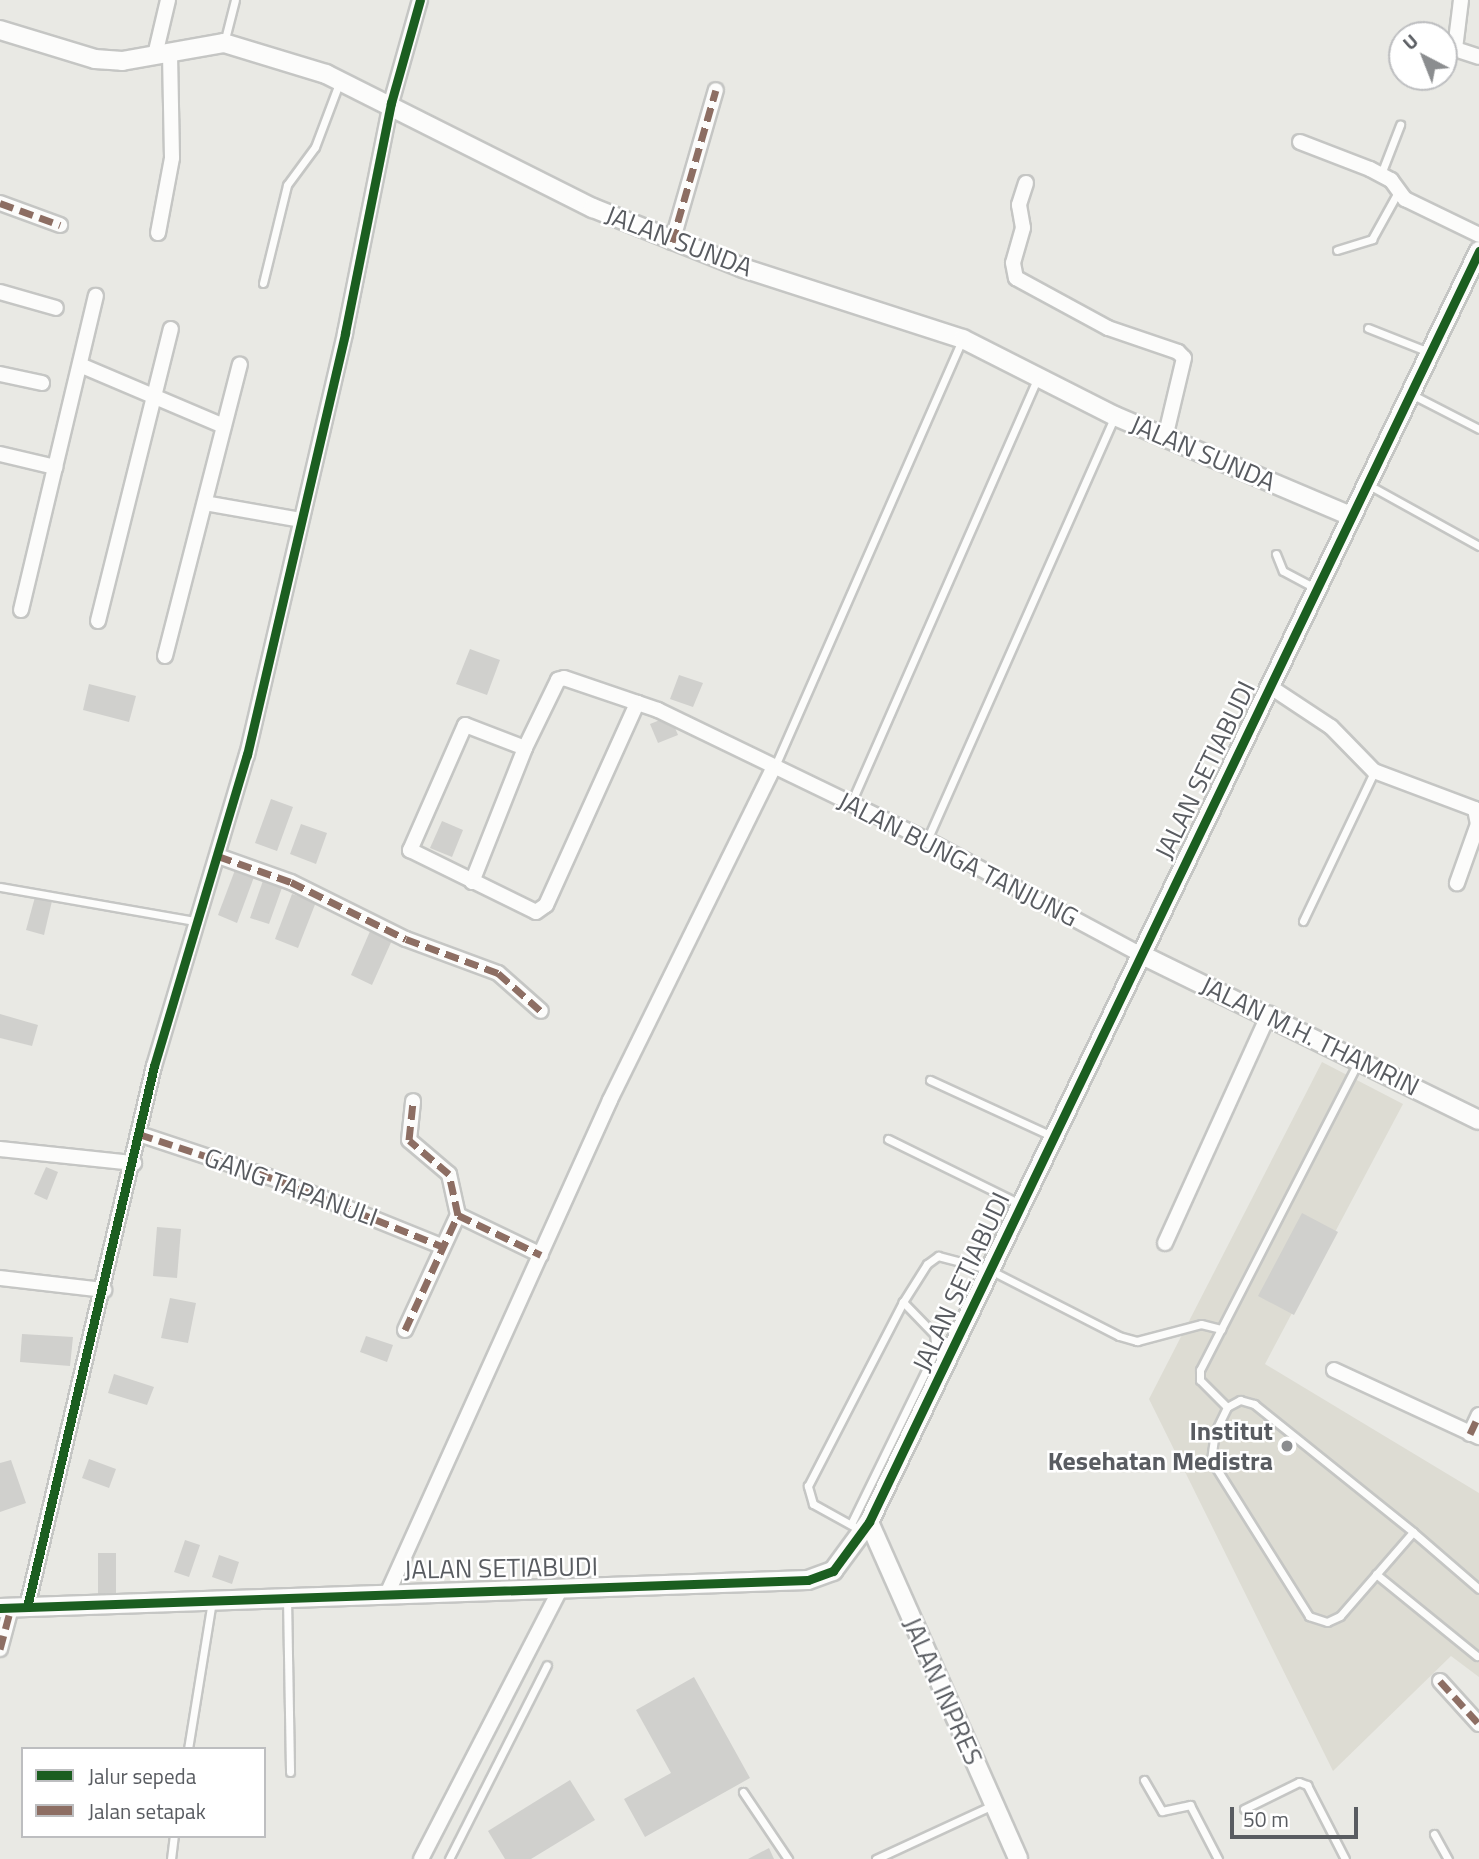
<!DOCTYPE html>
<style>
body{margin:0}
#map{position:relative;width:1479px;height:1859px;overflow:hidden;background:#e9e9e4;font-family:"Titillium Web",sans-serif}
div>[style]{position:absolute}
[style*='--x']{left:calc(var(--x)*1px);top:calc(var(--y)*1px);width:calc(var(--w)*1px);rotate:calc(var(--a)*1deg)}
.education>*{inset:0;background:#dddcd3}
.building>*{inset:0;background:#d0d0cd}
.roads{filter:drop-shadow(2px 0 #c5c6c4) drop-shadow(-2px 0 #c5c6c4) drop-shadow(0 2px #c5c6c4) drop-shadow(0 -2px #c5c6c4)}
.service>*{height:7px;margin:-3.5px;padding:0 3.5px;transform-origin:3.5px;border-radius:3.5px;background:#fcfcfb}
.minor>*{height:14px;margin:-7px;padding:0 7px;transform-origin:7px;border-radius:7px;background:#fcfcfb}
.tertiary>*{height:18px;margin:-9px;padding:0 9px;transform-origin:9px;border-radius:9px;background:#fcfcfb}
.quiet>*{height:7px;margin-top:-3.5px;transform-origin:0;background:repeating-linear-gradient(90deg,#8d6e63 0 14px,transparent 0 21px)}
.cycleway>*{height:9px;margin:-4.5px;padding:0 4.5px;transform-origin:4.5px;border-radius:4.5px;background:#1b5e20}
.dots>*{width:19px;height:19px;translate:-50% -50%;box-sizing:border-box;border:4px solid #fff;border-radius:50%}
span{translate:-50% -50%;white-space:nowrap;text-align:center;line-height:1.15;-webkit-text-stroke:5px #fff;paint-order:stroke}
.street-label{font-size:26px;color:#595c61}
.poi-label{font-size:26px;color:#595c61;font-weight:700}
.right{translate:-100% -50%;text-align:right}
.legend{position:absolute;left:21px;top:1747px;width:245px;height:91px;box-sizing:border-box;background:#fff;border:2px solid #bdbec0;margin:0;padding:9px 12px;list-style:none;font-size:21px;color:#595c61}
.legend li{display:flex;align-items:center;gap:14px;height:35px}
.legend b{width:35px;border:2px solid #bdbec0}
.north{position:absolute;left:1388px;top:21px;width:70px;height:70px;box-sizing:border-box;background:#fff;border:2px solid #bdbec0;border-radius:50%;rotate:318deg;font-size:19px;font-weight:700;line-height:28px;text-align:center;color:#595c61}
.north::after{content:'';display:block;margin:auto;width:24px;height:32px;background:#8b8d8f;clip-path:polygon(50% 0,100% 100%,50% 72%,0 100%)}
.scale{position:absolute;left:1230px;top:1807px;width:128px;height:32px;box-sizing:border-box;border:4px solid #595c61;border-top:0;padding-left:9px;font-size:21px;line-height:24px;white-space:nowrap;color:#595c61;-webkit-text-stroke:5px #fff;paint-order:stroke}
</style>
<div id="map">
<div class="education">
<div style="clip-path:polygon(1322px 1062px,1403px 1104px,1265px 1364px,1479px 1493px,1479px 1677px,1451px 1656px,1333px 1771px,1149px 1399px)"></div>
</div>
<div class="building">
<div style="clip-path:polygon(470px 649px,500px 660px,487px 695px,456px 684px)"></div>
<div style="clip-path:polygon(679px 675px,703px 683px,693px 707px,670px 699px)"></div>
<div style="clip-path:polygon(89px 684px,136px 696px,129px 722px,83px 710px)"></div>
<div style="clip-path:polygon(670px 716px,678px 735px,658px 743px,650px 724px)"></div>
<div style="clip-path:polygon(271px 799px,293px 807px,277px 851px,255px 843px)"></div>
<div style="clip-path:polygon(442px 821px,463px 830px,452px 857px,430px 848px)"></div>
<div style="clip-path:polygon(301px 824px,327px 833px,316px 864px,290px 854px)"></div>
<div style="clip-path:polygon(235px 870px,254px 877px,237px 923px,218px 915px)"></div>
<div style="clip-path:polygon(265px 875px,284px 882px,269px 924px,250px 918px)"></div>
<div style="clip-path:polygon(292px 894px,316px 902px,298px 948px,275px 939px)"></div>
<div style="clip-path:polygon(35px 897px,52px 901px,44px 935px,26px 930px)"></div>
<div style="clip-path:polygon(371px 929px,393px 938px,372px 985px,351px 975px)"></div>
<div style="clip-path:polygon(0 1014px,38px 1025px,32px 1046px,0 1038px)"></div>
<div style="clip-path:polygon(46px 1167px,58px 1172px,47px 1200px,34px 1194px)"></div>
<div style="clip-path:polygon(1302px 1213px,1338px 1232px,1294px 1315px,1258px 1296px)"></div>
<div style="clip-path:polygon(157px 1227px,181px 1229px,177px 1278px,153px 1276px)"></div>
<div style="clip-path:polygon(170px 1298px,196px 1303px,188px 1343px,161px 1338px)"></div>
<div style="clip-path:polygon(22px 1334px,73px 1337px,70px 1366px,20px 1362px)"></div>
<div style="clip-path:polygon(366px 1336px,393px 1345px,387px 1362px,360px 1352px)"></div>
<div style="clip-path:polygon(114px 1374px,154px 1387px,147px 1405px,108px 1393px)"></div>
<div style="clip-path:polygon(89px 1459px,116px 1469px,109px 1488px,82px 1478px)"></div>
<div style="clip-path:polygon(11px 1460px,26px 1503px,0 1512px,0 1463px)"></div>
<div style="clip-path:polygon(185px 1540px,200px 1545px,189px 1577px,174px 1572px)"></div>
<div style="clip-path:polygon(98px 1553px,116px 1553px,116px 1596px,98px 1596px)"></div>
<div style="clip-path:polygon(219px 1555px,239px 1562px,232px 1584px,212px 1577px)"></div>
<div style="clip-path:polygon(694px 1677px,750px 1778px,645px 1837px,624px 1799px,671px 1773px,636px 1710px)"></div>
<div style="clip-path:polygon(570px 1780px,595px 1820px,531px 1859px,505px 1859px,488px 1831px)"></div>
<div style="clip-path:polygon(769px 1848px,774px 1859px,748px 1859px)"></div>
</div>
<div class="roads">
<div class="service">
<div style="--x:224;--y:43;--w:44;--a:-75.7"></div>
<div style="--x:1381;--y:174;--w:53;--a:-68.8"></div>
<div style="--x:1337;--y:250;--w:37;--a:-17"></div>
<div style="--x:1372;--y:239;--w:54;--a:-61"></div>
<div style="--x:263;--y:283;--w:101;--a:-76.2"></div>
<div style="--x:287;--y:185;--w:47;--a:-53.6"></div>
<div style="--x:315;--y:147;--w:71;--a:-69.3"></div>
<div style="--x:1368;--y:328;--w:66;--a:21.5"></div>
<div style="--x:1411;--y:394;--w:76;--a:27.2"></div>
<div style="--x:1367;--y:484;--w:128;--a:29"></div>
<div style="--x:1276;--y:554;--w:18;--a:68"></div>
<div style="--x:1283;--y:571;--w:36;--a:28"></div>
<div style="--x:775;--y:766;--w:464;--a:-66.3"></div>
<div style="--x:851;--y:803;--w:464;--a:-66.3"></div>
<div style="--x:927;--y:840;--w:464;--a:-66.1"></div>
<div style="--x:0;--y:887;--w:197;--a:9.9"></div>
<div style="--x:1303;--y:921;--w:165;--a:-64.5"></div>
<div style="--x:930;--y:1080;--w:134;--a:24.7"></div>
<div style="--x:888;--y:1139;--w:147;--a:26.2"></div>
<div style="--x:1227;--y:1407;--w:38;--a:-135"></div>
<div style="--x:1200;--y:1380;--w:10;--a:-90"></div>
<div style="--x:1200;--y:1370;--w:348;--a:-62.8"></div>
<div style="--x:851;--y:1524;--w:194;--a:-64"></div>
<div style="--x:936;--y:1350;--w:16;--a:-97"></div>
<div style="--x:934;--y:1334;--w:45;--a:-134.1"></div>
<div style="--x:862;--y:1531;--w:56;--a:-151.1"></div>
<div style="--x:813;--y:1504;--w:19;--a:-106"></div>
<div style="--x:808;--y:1486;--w:207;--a:-62.7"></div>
<div style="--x:903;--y:1302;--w:45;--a:-57.7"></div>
<div style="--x:927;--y:1264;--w:14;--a:-36"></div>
<div style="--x:938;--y:1256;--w:52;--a:14.6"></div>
<div style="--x:988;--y:1269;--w:147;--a:27.1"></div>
<div style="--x:1119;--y:1336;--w:19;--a:16"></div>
<div style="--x:1137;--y:1341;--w:66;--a:-14.9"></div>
<div style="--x:1201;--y:1324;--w:21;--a:14"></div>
<div style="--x:1413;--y:1532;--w:111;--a:131"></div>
<div style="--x:1340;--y:1616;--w:14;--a:155"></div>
<div style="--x:1327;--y:1622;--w:19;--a:-162"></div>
<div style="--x:1309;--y:1616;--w:184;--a:-122.1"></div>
<div style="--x:1211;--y:1460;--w:28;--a:-82"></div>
<div style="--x:1215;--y:1432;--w:28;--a:-64"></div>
<div style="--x:1227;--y:1407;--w:15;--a:-28"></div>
<div style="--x:1240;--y:1400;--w:15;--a:16"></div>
<div style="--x:1254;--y:1404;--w:204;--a:38.8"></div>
<div style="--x:1413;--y:1532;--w:87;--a:40.8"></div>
<div style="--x:1376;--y:1574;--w:130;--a:39.1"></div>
<div style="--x:287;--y:1598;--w:174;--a:89"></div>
<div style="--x:188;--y:1749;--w:151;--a:-80.8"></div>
<div style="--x:1144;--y:1780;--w:36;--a:60"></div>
<div style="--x:1162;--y:1811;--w:29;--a:-12"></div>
<div style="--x:1190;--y:1805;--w:61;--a:62.6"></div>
<div style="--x:743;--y:1792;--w:81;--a:56.1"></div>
<div style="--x:1244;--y:1809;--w:61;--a:-26.1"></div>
<div style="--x:1299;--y:1782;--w:9;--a:21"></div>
<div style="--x:1307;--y:1785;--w:83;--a:62.8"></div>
<div style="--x:1434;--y:1834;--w:29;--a:61"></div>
<div style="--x:171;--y:1859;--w:23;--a:-83"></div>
<div style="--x:449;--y:1859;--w:217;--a:-63.2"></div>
<div style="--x:876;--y:1859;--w:129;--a:-24.8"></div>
</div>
<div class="minor">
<div style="--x:1461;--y:0;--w:49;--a:97"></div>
<div style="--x:1455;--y:49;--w:25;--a:18"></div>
<div style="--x:155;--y:55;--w:57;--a:-76.7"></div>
<div style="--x:1300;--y:142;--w:75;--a:21.1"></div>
<div style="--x:1370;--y:169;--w:24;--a:28"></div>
<div style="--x:1391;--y:180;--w:24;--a:54"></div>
<div style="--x:1405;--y:199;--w:82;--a:25.9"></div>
<div style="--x:1026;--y:183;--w:23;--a:108"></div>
<div style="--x:1019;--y:205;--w:23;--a:80"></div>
<div style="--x:1023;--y:228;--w:36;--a:106"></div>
<div style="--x:1013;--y:263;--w:15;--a:79"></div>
<div style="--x:1016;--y:278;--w:105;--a:28.5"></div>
<div style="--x:1108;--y:328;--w:74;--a:18.9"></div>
<div style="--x:1178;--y:352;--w:8;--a:45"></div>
<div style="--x:1184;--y:358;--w:82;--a:103.4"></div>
<div style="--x:0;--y:203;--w:64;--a:20.1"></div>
<div style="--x:158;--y:233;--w:76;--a:-79.4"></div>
<div style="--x:172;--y:158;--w:105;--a:-91.1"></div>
<div style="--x:672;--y:242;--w:158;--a:-73.9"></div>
<div style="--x:0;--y:292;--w:58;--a:15.9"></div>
<div style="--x:80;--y:365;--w:156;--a:23"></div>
<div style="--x:0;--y:374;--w:43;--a:12.1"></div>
<div style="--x:0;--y:454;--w:57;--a:13.3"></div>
<div style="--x:205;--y:503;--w:97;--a:10"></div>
<div style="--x:21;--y:610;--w:323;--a:-76.6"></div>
<div style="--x:98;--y:621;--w:301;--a:-76"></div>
<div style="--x:165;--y:656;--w:301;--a:-75.6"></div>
<div style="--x:1269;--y:686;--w:74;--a:33.5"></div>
<div style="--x:1331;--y:727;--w:62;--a:45.7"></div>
<div style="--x:1374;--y:771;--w:108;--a:20.6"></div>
<div style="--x:1475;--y:809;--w:15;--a:79"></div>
<div style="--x:1478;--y:824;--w:63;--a:109.6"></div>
<div style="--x:525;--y:748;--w:64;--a:-159"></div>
<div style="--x:465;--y:725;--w:137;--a:113.7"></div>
<div style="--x:410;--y:850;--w:140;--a:26.2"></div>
<div style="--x:536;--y:912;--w:12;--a:-35"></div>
<div style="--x:546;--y:905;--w:222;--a:-65.7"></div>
<div style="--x:218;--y:856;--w:77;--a:19.6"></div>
<div style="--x:291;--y:882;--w:128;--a:26.4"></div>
<div style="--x:406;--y:939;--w:98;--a:20.3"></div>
<div style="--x:498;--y:973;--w:57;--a:41.5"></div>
<div style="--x:472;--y:882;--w:144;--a:-68.4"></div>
<div style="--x:525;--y:748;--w:76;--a:-64.1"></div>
<div style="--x:558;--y:680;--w:6;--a:-18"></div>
<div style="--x:564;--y:678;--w:99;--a:18.8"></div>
<div style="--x:658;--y:710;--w:299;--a:25.8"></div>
<div style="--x:927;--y:840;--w:242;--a:28.2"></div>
<div style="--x:139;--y:1134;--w:146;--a:18.3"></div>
<div style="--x:278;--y:1180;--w:176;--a:22"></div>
<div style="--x:0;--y:1149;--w:135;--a:6"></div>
<div style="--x:458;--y:1215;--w:92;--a:25.7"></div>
<div style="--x:1165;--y:1243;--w:252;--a:-65.6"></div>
<div style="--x:0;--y:1278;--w:105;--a:6.6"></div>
<div style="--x:405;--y:1330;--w:127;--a:-65.3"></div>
<div style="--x:458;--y:1215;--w:42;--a:-102.4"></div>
<div style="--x:449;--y:1174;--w:52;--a:-139.6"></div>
<div style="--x:409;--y:1140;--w:39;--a:-84"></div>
<div style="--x:1334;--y:1370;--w:160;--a:24.8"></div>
<div style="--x:1470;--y:1434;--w:21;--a:-65"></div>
<div style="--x:388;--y:1592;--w:540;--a:-65.71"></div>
<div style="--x:610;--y:1100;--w:371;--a:-63.8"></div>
<div style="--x:27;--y:1607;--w:556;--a:-76.79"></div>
<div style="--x:154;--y:1066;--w:325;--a:-73.4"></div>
<div style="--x:247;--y:755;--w:433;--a:-76.9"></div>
<div style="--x:345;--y:333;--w:235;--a:-78.7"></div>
<div style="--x:391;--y:103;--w:107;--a:-74.3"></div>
<div style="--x:0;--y:1649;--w:42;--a:-75"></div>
<div style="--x:1440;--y:1681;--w:58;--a:47.8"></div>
<div style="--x:421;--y:1859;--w:305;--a:-62.7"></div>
</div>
<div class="tertiary">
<div style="--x:0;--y:30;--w:99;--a:17"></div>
<div style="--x:95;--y:59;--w:27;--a:4"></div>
<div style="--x:122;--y:61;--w:104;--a:-10"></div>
<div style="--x:224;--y:43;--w:107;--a:16.9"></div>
<div style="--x:326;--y:74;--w:299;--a:26.7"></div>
<div style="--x:593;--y:208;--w:162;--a:21.8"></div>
<div style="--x:743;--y:268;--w:231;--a:17.9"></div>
<div style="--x:963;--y:339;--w:170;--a:26.9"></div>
<div style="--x:1115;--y:416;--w:256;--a:23"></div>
<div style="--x:1140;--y:954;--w:377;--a:26.1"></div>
<div style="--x:869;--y:1522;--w:368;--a:66.1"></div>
<div style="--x:0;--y:1608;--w:808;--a:-1.98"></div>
<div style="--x:808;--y:1580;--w:27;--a:-20"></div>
<div style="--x:833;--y:1571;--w:61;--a:-53.7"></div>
<div style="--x:869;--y:1522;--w:1410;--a:-64.36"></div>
</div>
</div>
<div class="quiet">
<div style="--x:0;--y:203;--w:64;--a:20.1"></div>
<div style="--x:672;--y:242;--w:158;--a:-73.9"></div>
<div style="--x:218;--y:856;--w:77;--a:19.6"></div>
<div style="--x:291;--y:882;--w:128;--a:26.4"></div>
<div style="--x:406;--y:939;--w:98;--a:20.3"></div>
<div style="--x:498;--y:973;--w:57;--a:41.5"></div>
<div style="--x:139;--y:1134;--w:146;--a:18.3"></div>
<div style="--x:278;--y:1180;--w:176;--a:22"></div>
<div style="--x:458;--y:1215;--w:92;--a:25.7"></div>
<div style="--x:405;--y:1330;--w:127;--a:-65.3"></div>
<div style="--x:458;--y:1215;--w:42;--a:-102.4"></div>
<div style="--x:449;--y:1174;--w:52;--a:-139.6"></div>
<div style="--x:409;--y:1140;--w:39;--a:-84"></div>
<div style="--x:1470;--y:1434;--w:21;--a:-65"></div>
<div style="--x:0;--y:1649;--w:42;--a:-75"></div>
<div style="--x:1440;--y:1681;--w:58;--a:47.8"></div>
</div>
<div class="cycleway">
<div style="--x:27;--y:1607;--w:556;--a:-76.79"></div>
<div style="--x:154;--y:1066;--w:325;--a:-73.4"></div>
<div style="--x:247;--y:755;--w:433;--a:-76.9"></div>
<div style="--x:345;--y:333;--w:235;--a:-78.7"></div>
<div style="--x:391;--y:103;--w:107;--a:-74.3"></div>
<div style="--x:0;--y:1608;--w:808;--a:-1.98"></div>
<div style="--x:808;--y:1580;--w:27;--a:-20"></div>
<div style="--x:833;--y:1571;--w:61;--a:-53.7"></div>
<div style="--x:869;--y:1522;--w:1410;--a:-64.36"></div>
</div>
<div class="dots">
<div style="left:1287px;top:1446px;background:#8b8d8f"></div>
</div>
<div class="street-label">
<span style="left:679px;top:241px;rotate:21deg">JALAN SUNDA</span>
<span style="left:1203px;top:453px;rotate:23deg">JALAN SUNDA</span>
<span style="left:1205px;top:770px;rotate:-64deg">JALAN SETIABUDI</span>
<span style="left:958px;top:859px;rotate:27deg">JALAN BUNGA TANJUNG</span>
<span style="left:1310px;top:1036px;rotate:26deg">JALAN M.H. THAMRIN</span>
<span style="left:291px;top:1187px;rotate:20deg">GANG TAPANULI</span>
<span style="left:961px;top:1282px;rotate:-65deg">JALAN SETIABUDI</span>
<span style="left:501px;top:1568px;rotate:-1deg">JALAN SETIABUDI</span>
<span style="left:943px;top:1691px;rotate:66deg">JALAN INPRES</span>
</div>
<div class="poi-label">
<span class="right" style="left:1273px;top:1446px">Institut<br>Kesehatan Medistra</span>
</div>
<ul class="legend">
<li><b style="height:9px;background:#1b5e20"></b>Jalur sepeda</li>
<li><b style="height:9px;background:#8d6e63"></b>Jalan setapak</li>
</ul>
<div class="north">U</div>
<div class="scale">50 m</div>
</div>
